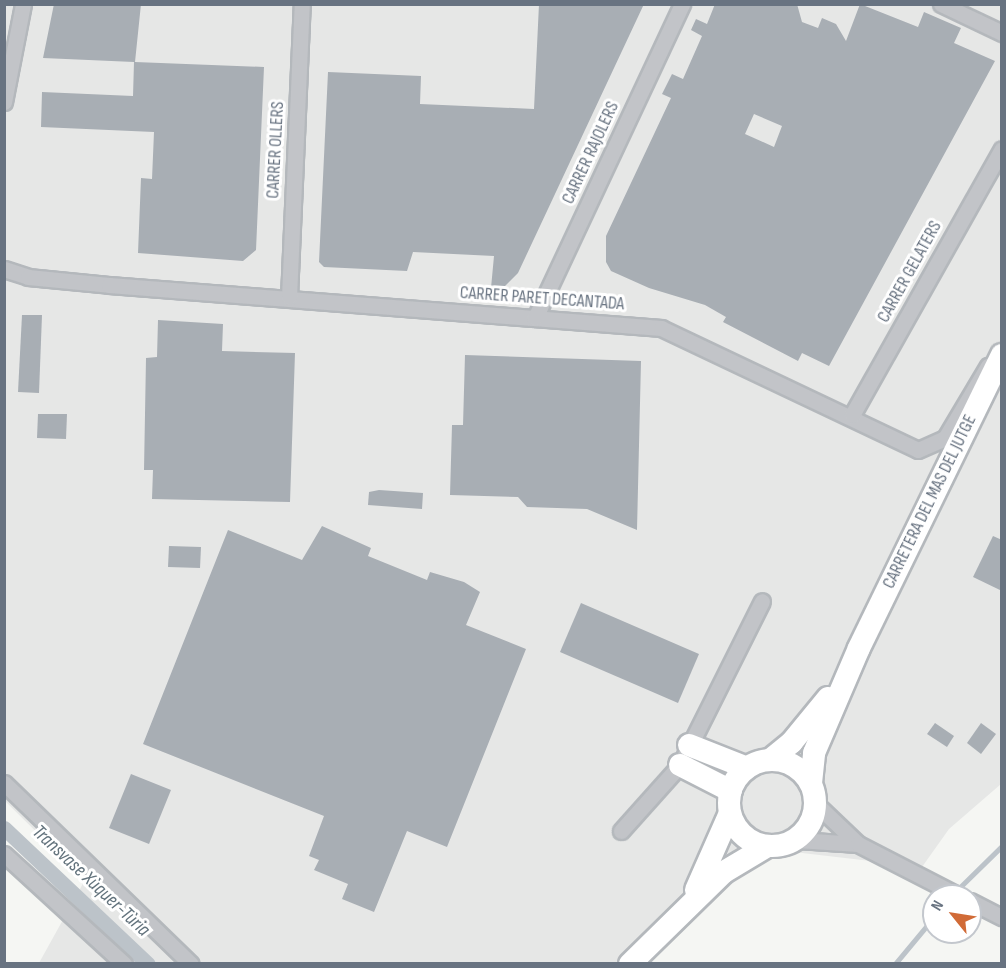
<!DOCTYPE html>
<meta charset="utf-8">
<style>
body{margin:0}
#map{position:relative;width:1006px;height:968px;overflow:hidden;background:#f5f6f3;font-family:"Sofia Sans Condensed",sans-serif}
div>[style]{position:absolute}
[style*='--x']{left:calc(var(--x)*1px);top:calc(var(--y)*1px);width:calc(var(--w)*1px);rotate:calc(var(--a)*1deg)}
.built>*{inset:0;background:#e6e7e6}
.stream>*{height:4.5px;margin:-2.25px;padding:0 2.25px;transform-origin:2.25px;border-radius:2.25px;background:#bcc3c9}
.canal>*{height:15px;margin:-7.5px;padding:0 7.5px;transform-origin:7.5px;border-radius:7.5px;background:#bcc3c9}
.building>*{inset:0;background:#a8aeb4}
.roads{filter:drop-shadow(2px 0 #b4b8bc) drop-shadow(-2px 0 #b4b8bc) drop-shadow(0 2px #b4b8bc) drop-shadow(0 -2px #b4b8bc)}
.street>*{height:15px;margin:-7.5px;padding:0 7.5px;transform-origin:7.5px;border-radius:7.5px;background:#c2c4c8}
.secondary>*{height:22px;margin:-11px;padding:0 11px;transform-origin:11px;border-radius:11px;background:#fff}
.secondary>.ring{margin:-11px;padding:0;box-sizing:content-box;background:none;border:22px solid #fff;border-radius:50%}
span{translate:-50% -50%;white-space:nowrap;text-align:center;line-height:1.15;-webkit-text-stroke:6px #fff;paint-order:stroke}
.street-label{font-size:18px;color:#687381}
.water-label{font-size:20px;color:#63737d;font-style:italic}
.frame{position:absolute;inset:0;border:6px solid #687381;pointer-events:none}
.north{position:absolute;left:922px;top:884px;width:60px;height:60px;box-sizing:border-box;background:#fff;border:2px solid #c3c7cd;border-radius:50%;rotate:300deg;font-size:16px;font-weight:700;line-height:24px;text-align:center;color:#687381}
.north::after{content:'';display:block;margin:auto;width:21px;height:27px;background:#d16b37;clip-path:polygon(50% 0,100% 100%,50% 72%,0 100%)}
</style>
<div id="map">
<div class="built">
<div style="clip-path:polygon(4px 5px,1001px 5px,1001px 784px,949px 829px,922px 867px,768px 849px,650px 963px,39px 963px,85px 880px,5px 801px)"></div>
</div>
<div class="stream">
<div style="--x:955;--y:892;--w:66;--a:-44.4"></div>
<div style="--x:895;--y:964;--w:61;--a:-50.3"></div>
</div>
<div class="canal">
<div style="--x:4;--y:828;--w:198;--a:43.4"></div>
</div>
<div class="building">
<div style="clip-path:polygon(54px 4px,141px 4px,135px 62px,264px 67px,256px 250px,243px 261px,138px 253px,141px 178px,152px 179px,154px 132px,41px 127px,42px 92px,133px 96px,134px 62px,43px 58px)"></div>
<div style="clip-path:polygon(539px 4px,644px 4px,518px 273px,503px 288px,491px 288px,494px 256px,413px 252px,407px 271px,324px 267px,319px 262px,328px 72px,421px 76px,420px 104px,534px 109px)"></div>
<div style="clip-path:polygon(evenodd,715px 4px,797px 4px,802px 22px,818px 28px,822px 18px,836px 24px,846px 41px,860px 4px,918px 27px,924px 12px,961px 28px,954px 43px,995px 61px,829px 366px,802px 353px,798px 361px,723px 322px,726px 317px,705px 305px,649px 288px,611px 271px,606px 262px,606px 236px,671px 98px,662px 94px,672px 74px,683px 79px,702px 36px,691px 30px,696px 19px,707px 24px,715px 4px,754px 114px,782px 126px,774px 147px,745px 134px,754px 114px)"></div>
<div style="clip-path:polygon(22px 315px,42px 315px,39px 393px,18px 392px)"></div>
<div style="clip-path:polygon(158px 320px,223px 324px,222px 351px,295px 353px,290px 502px,152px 499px,153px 470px,144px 470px,146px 358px,157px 357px)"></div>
<div style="clip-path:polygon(465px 355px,641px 361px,637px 530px,587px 509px,527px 507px,518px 497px,450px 495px,452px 425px,463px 425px)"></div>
<div style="clip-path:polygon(38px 414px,67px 414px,66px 439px,37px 438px)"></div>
<div style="clip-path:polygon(379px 490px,423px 493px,422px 509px,368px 505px,369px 492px)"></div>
<div style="clip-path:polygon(322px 526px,371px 548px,368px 556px,427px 580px,430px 572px,464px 582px,480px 592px,466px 625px,526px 649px,447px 847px,407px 831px,374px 912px,342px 899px,348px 884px,314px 870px,319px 860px,309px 856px,324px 816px,143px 744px,228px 530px,302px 560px)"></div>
<div style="clip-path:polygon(993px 536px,1002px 540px,1002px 591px,973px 577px)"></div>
<div style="clip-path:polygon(169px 546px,201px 547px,200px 568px,168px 567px)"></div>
<div style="clip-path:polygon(581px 603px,699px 654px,678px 703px,560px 652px)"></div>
<div style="clip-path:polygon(935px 723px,954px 736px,947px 747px,927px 734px)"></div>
<div style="clip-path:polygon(981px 723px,996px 734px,981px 754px,967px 743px)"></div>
<div style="clip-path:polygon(131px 774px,171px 790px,149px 844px,109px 828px)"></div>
</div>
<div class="roads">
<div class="street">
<div style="--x:941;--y:4;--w:68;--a:25.4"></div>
<div style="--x:4;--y:102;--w:100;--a:-79"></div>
<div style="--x:4;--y:269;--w:25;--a:18"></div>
<div style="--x:28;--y:277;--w:81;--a:5.6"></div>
<div style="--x:109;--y:285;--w:554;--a:4.45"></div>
<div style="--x:661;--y:328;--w:284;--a:25.4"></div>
<div style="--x:918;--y:450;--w:30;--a:-24"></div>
<div style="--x:945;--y:438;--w:84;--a:-59.2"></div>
<div style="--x:289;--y:297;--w:293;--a:-87.5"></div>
<div style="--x:535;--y:318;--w:347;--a:-64.9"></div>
<div style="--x:852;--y:415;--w:305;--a:-60.6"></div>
<div style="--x:4;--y:783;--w:260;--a:44.1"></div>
<div style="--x:621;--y:831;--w:89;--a:-48.2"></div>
<div style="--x:680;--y:765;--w:183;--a:-63.4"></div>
<div style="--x:797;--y:840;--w:61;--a:3.8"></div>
<div style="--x:858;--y:844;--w:58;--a:-136.4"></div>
<div style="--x:858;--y:844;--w:114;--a:27.2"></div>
<div style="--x:4;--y:854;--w:163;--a:42.5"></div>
<div style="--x:970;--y:901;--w:36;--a:27"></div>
</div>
<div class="secondary">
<div style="--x:689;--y:745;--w:62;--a:21.6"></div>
<div class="ring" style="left:729px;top:760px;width:64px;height:64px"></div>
<div style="--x:770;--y:760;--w:28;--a:-39"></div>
<div style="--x:792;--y:742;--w:57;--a:-50.7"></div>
<div style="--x:680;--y:765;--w:57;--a:27"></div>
<div style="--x:811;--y:783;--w:30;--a:-84"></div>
<div style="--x:814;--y:753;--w:114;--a:-66.8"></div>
<div style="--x:859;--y:648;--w:326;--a:-64"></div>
<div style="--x:696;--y:890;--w:84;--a:-66.2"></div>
<div style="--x:630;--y:964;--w:132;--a:-44.4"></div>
<div style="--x:724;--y:872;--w:49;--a:-30.8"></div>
</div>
</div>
<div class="street-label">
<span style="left:276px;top:150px;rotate:-87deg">CARRER OLLERS</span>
<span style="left:591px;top:153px;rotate:-65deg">CARRER RAJOLERS</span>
<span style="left:910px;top:272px;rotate:-61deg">CARRER GELATERS</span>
<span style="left:542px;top:299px;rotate:4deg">CARRER PARET DECANTADA</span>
<span style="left:930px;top:502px;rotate:-64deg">CARRETERA DEL MAS DEL JUTGE</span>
</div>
<div class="water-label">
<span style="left:91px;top:881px;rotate:43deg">Transvase Xùquer-Tùria</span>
</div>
<div class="frame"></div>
<div class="north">N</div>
</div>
